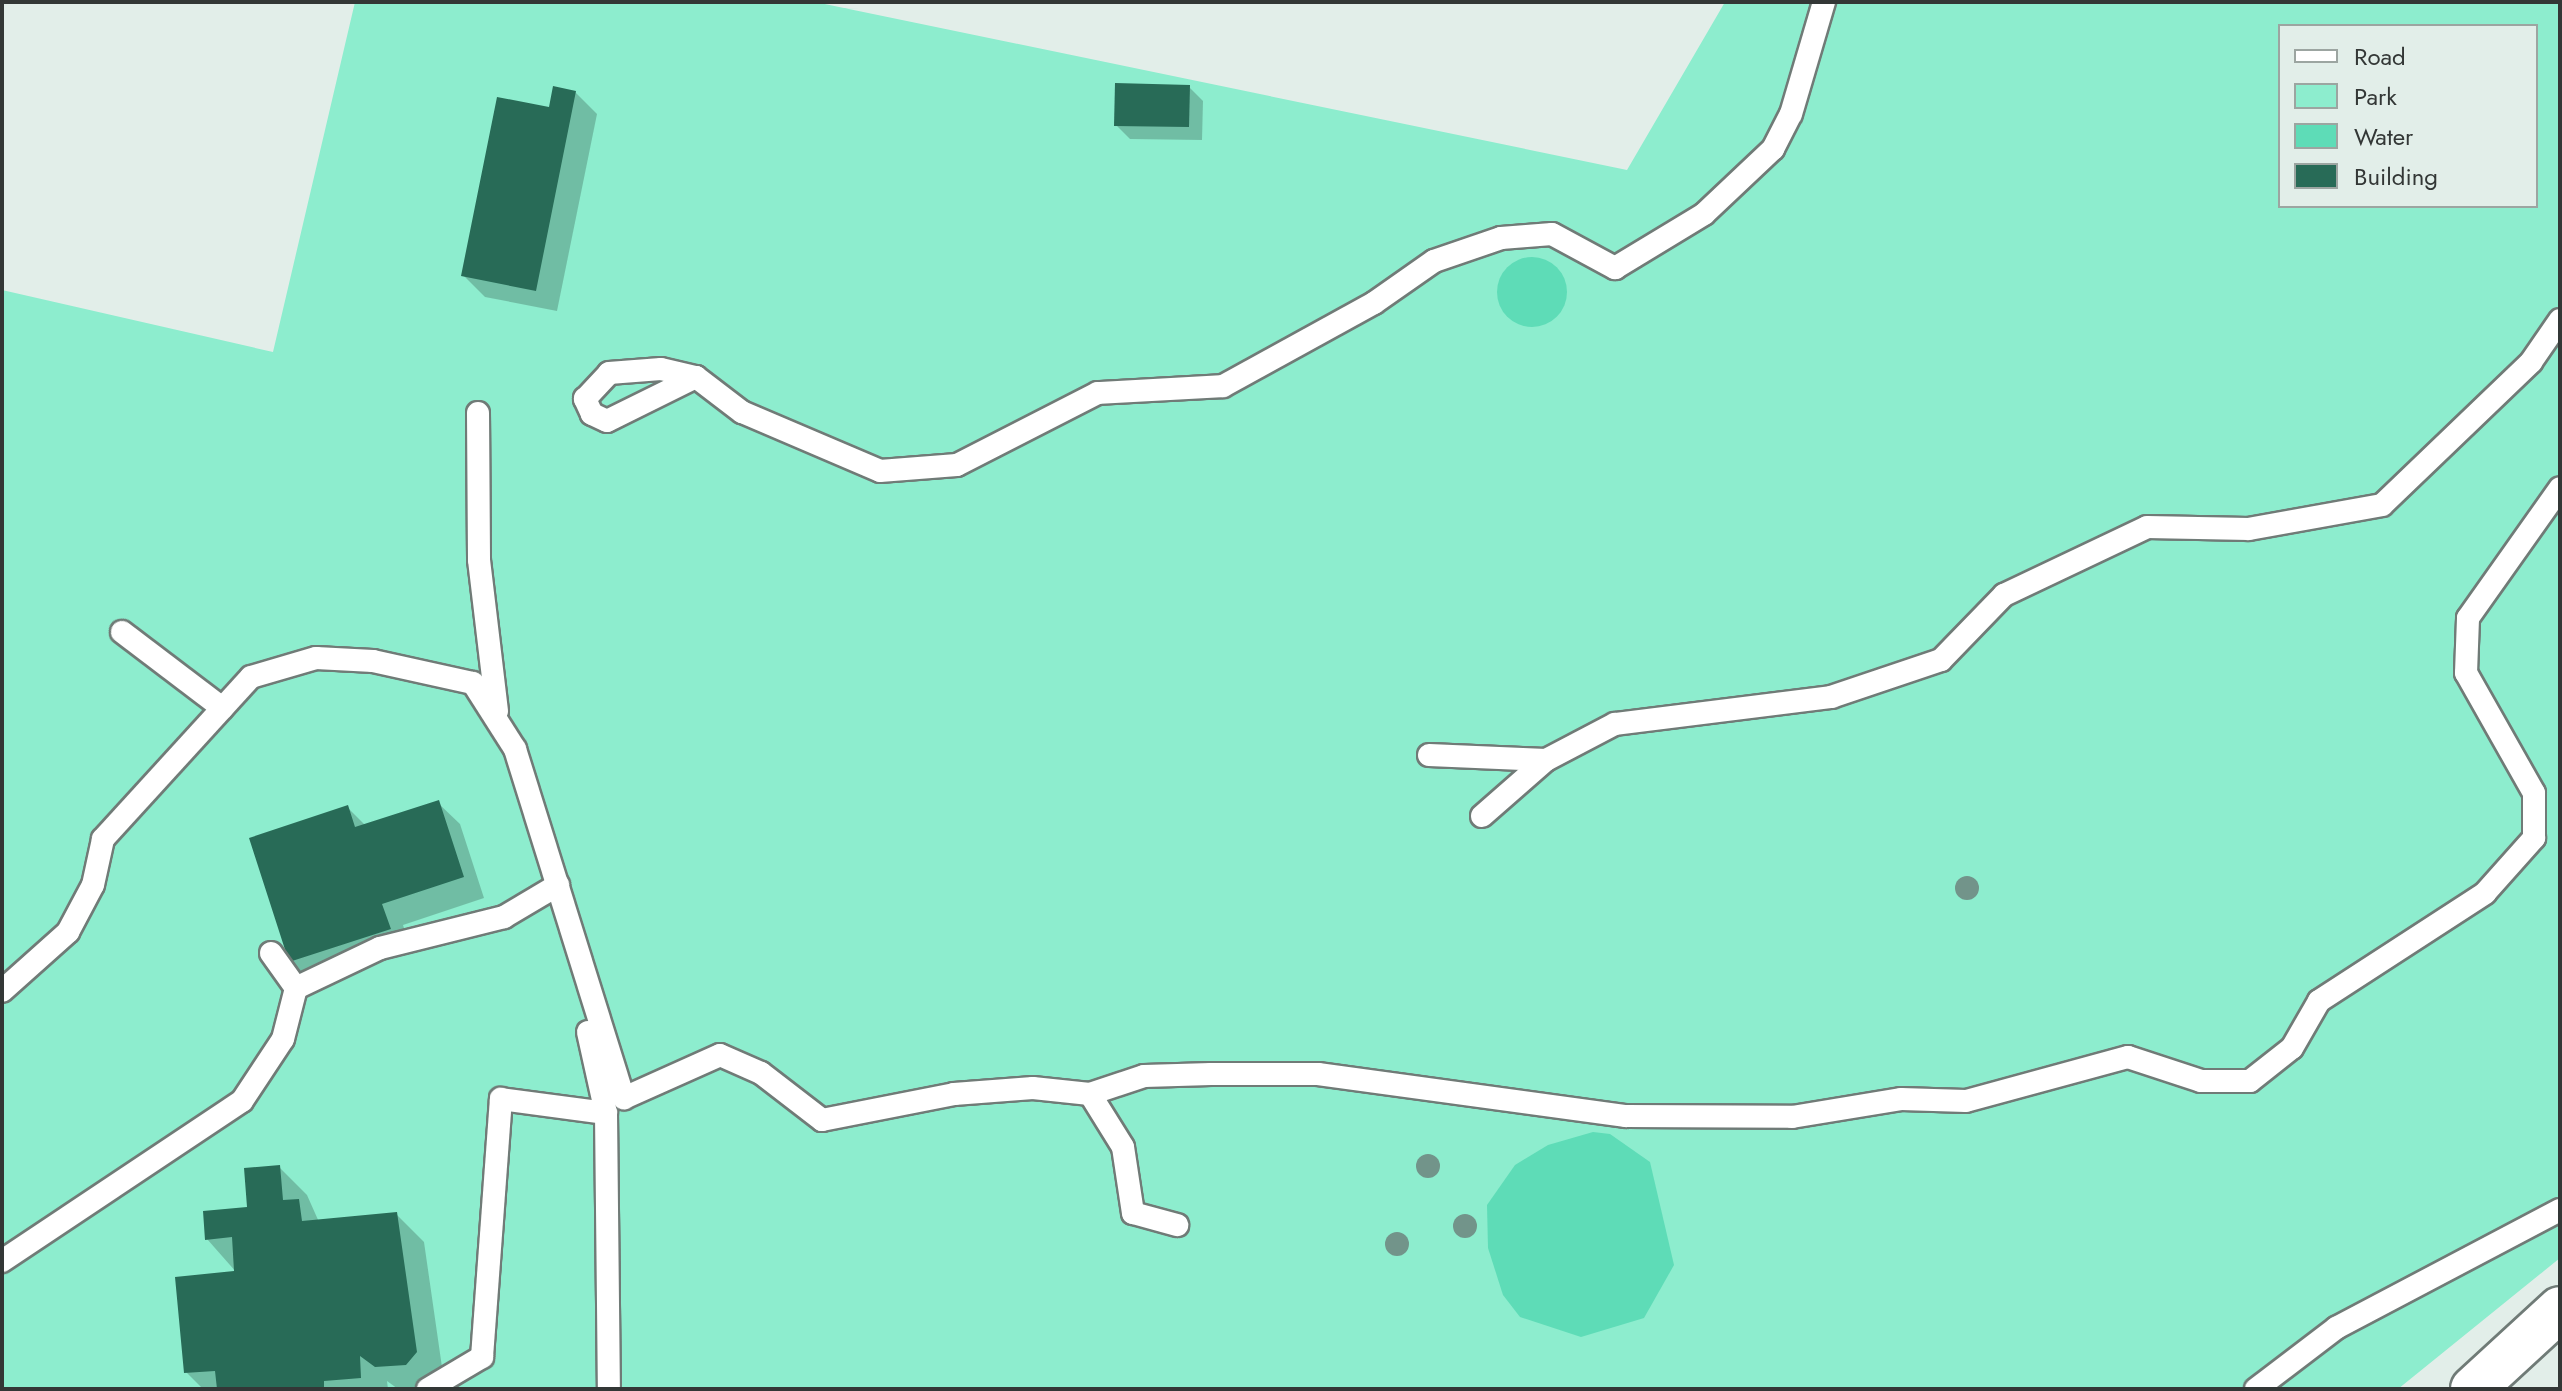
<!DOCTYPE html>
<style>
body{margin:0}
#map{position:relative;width:2562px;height:1391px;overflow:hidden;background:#e2eee9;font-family:Jost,sans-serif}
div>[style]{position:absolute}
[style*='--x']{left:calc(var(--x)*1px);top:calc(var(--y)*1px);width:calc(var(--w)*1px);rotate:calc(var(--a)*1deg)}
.green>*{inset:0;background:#8dedce}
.water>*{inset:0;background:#5edcb7}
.round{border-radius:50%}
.shadow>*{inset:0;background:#0003}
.building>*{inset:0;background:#286b57}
.roads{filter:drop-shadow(2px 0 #707b77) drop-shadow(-2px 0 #707b77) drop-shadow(0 2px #707b77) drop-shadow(0 -2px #707b77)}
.lane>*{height:22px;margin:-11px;padding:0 11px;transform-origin:11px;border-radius:11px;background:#fff}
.secondary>*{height:44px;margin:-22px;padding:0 22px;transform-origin:22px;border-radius:22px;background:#fff}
.trees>*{width:24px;height:24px;margin:-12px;border-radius:50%;background:#72948a}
span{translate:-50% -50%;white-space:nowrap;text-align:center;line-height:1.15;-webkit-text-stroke:8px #e2eee9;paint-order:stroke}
.frame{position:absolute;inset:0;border:4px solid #333736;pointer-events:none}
.legend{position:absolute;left:2278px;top:24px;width:260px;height:184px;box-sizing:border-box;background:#e2eee9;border:2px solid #9ca5a1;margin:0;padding:10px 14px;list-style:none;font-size:24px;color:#333736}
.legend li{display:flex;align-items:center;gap:16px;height:40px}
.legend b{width:40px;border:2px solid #9ca5a1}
</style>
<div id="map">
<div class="green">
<div style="clip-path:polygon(evenodd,355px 2px,815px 2px,1627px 170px,1725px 2px,2560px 2px,2560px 1258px,2398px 1389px,2px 1389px,2px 290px,273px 352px,355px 2px,2280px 26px,2536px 26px,2536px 206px,2280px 206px,2280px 26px)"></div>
</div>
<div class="water">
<div class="round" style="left:1497px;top:257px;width:70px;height:70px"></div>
<div style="clip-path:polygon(1593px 1132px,1610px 1134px,1650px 1162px,1674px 1265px,1644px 1318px,1581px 1337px,1520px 1317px,1503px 1295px,1488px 1248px,1487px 1205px,1515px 1165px,1548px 1145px)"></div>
</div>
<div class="shadow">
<div style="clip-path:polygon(1189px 87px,1203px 101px,1202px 140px,1130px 139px,1116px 125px)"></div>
<div style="clip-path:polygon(575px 92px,597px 114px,557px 311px,485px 297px,464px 276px,551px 109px)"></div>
<div style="clip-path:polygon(438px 803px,460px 824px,484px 898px,403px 925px,411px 951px,312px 983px,291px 961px,347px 807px,366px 826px)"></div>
<div style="clip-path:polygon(279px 1167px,307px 1195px,319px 1222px,396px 1214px,424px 1242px,444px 1381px,436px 1389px,398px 1389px,387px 1381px,388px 1389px,203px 1389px,186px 1372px,237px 1273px,207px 1239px,249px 1209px)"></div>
</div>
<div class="building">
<div style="clip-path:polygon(1115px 83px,1190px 85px,1189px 127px,1114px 126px)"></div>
<div style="clip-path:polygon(553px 86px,576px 91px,536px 291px,461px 276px,497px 97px,549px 107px)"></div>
<div style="clip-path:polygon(439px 800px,464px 877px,382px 904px,391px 929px,289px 962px,249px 838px,348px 805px,355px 827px)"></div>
<div style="clip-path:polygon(280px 1165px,283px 1200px,299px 1199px,302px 1221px,397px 1212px,417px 1352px,406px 1365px,375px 1367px,360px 1356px,361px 1378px,324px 1381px,324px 1389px,217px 1389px,215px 1371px,184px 1373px,175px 1277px,234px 1271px,232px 1237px,205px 1240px,203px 1211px,247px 1207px,244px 1168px)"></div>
</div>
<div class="roads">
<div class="lane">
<div style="--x:661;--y:369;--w:36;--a:13"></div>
<div style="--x:696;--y:377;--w:99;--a:153.7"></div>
<div style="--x:607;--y:421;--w:17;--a:-155"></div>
<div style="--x:592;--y:414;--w:17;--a:-115"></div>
<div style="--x:585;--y:399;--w:35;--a:-47"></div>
<div style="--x:609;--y:373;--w:52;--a:-4.4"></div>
<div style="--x:696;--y:377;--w:58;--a:37.3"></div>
<div style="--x:742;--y:412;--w:150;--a:23.1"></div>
<div style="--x:880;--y:471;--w:77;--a:-4.5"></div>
<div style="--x:957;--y:465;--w:158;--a:-27.1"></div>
<div style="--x:1098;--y:393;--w:125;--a:-3.2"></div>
<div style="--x:1223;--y:386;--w:172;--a:-28.8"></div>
<div style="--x:1374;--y:303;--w:73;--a:-35"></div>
<div style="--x:1434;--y:261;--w:71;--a:-18.9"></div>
<div style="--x:1501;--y:238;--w:51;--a:-4.5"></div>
<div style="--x:1552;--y:234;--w:72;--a:28.4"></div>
<div style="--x:1615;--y:268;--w:104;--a:-31.2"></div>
<div style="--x:1704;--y:214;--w:95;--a:-43.3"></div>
<div style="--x:1773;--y:149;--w:39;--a:-63"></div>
<div style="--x:1791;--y:114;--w:117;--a:-73.6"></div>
<div style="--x:478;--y:413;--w:147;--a:89.6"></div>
<div style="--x:479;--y:560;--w:152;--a:83.2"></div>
<div style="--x:122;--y:632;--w:126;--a:37.2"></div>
<div style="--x:1429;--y:755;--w:117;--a:2.4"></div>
<div style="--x:1546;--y:760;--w:78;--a:-27.6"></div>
<div style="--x:1615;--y:724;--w:218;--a:-7.1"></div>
<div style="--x:1831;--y:697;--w:116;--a:-18.6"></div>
<div style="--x:1941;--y:660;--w:91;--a:-45.9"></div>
<div style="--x:2004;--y:595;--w:158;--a:-25.4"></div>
<div style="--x:2147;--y:527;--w:102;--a:1.1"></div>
<div style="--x:2249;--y:529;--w:135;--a:-10.2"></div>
<div style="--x:2382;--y:505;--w:207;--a:-43.8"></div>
<div style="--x:2531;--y:362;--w:51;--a:-55.4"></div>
<div style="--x:1482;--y:816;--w:85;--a:-41.2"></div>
<div style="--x:296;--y:988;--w:93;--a:-25.5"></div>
<div style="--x:380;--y:948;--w:128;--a:-14"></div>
<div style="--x:504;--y:917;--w:63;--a:-30.7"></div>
<div style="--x:2;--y:991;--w:89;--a:-41.8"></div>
<div style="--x:68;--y:932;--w:53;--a:-62"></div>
<div style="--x:93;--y:885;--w:47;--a:-77.7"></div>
<div style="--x:103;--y:839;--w:219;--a:-47.6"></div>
<div style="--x:251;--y:677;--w:68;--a:-16.3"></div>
<div style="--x:316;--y:658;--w:57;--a:3"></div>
<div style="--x:373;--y:661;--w:102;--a:12.4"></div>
<div style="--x:473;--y:683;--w:78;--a:57.5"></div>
<div style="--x:515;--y:749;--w:366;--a:72.7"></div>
<div style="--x:624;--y:1098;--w:105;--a:-24.1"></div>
<div style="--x:720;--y:1055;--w:45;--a:23.7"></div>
<div style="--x:761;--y:1073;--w:77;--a:37.6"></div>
<div style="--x:822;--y:1120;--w:135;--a:-11.1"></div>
<div style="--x:954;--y:1094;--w:79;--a:-4.3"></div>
<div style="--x:1033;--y:1088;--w:57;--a:6"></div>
<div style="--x:1090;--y:1094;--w:57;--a:-18.4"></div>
<div style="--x:1144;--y:1076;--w:67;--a:-1.7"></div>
<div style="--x:1211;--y:1074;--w:107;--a:0"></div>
<div style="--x:1318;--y:1074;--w:311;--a:7.8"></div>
<div style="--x:1626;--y:1116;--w:166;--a:0.3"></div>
<div style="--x:1792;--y:1117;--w:110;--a:-9.4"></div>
<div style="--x:1901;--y:1099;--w:65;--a:1.8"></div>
<div style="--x:1966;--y:1101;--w:168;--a:-15.2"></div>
<div style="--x:2128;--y:1057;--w:77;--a:18.2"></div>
<div style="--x:2201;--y:1081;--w:49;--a:0"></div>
<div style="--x:2250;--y:1081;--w:53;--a:-38.2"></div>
<div style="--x:2292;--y:1048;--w:54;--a:-60.1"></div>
<div style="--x:2319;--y:1001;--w:198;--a:-33"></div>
<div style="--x:2485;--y:893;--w:74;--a:-48.3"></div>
<div style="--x:2534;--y:838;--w:45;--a:-90"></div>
<div style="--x:2534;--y:793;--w:138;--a:-119.5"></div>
<div style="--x:2466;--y:673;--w:55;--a:-87.9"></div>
<div style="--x:2468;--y:618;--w:159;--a:-54.7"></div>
<div style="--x:588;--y:1032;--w:83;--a:77.5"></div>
<div style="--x:606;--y:1113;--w:276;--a:89.4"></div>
<div style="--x:1090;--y:1094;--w:62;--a:58.1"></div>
<div style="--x:1123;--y:1147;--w:67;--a:81.4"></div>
<div style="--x:1133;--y:1213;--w:46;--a:15.3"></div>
<div style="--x:2;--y:1261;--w:288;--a:-33.7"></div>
<div style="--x:242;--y:1101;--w:74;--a:-56.5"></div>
<div style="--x:283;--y:1039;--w:53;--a:-75.7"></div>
<div style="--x:296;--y:988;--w:43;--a:-125.5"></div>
<div style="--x:428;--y:1389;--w:63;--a:-30.7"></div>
<div style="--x:482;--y:1357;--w:259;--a:-85.8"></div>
<div style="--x:501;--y:1099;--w:106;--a:7.6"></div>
<div style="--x:2256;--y:1389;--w:101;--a:-37.3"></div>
<div style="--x:2336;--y:1328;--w:253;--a:-27.8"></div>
</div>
<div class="secondary">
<div style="--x:2473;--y:1389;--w:118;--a:-42.6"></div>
</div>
</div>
<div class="trees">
<div style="left:1967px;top:888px"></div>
<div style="left:1428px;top:1166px"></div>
<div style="left:1465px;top:1226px"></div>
<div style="left:1397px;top:1244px"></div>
</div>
<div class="frame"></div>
<ul class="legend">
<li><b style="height:10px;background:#fff"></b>Road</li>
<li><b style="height:22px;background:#8dedce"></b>Park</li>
<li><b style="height:22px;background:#5edcb7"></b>Water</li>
<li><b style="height:22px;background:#286b57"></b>Building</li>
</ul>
</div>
